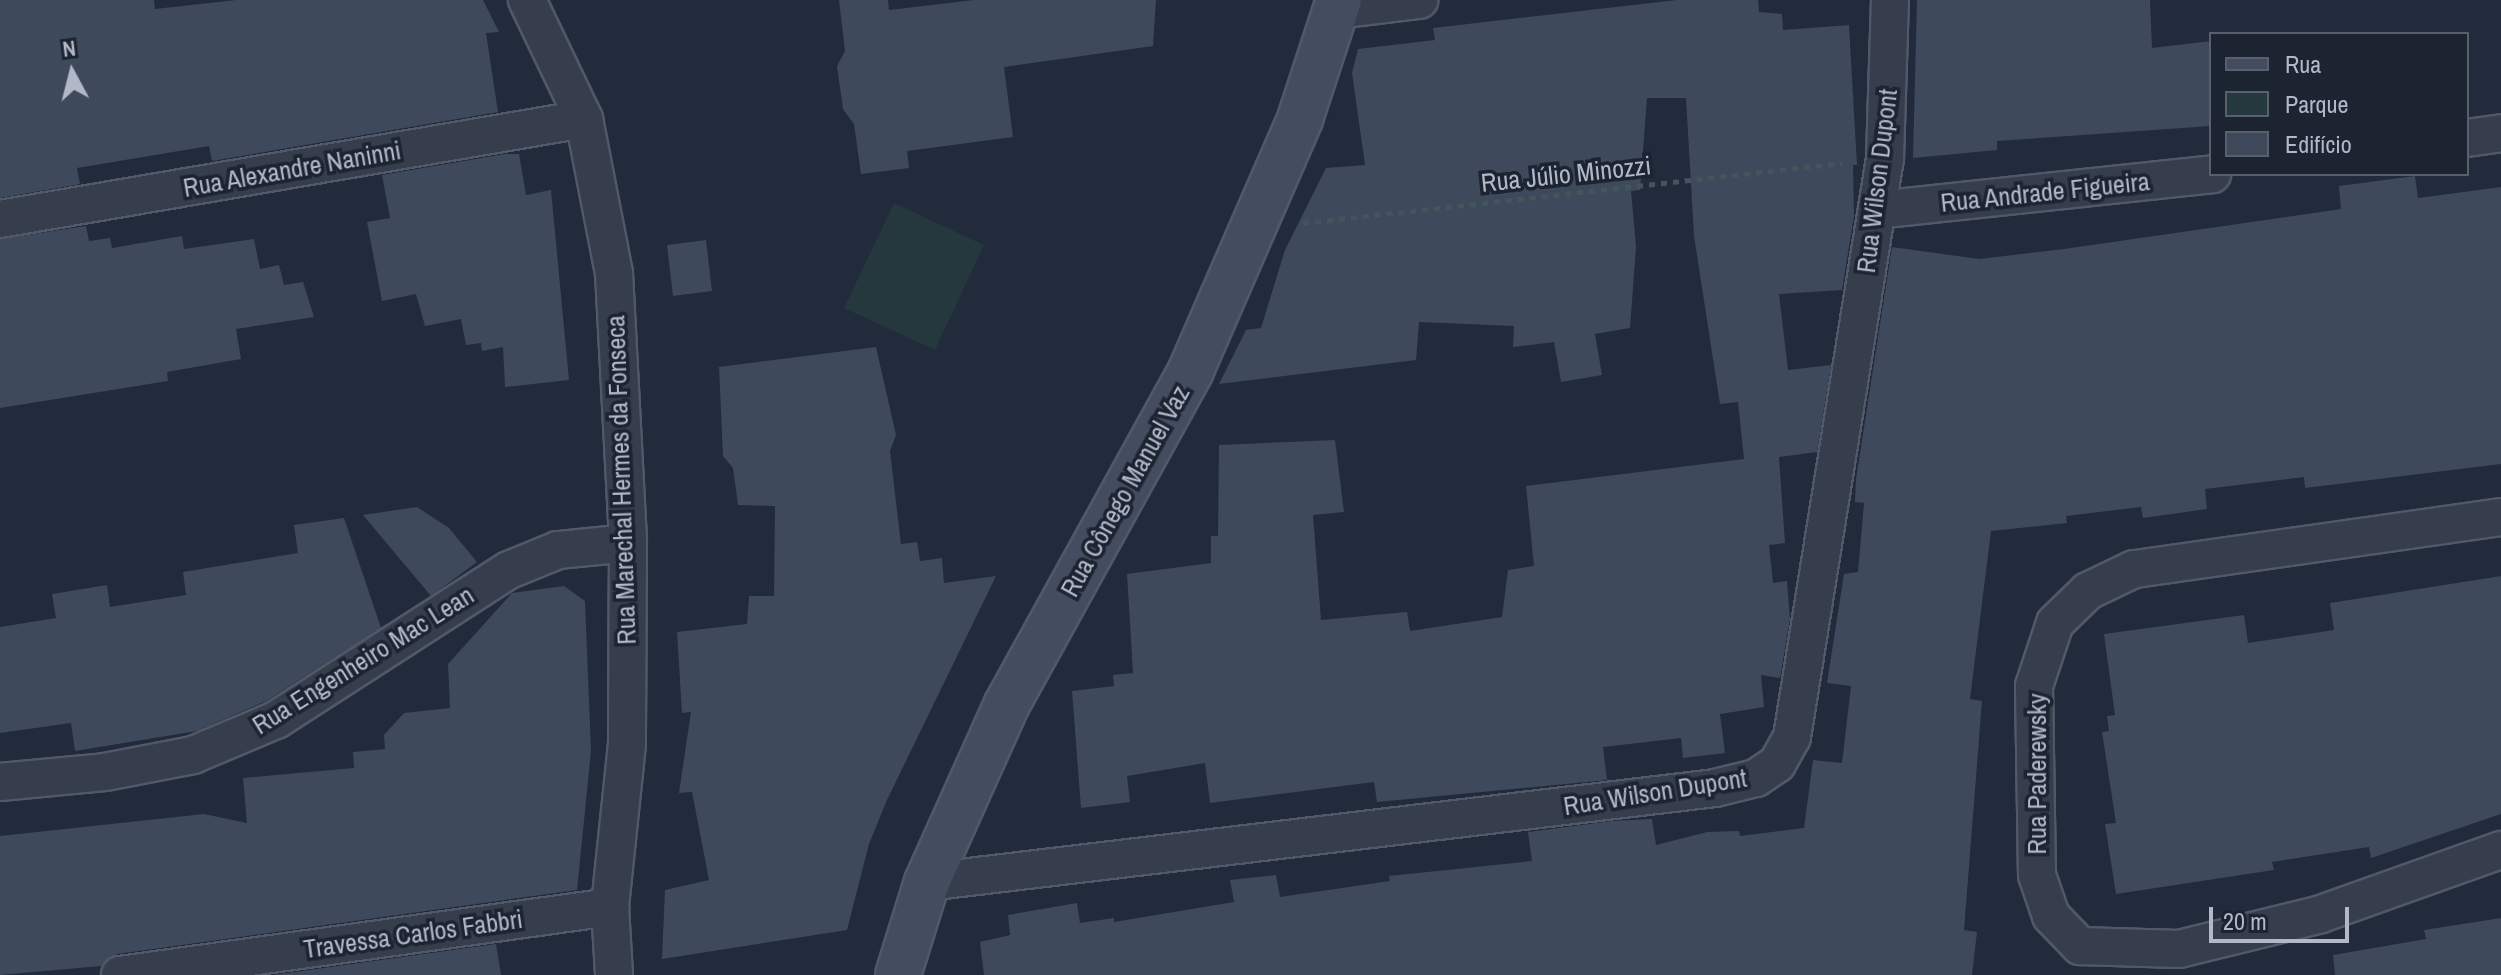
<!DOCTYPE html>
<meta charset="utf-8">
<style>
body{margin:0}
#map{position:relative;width:2501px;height:975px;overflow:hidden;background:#222b3c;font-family:"Archivo Narrow",sans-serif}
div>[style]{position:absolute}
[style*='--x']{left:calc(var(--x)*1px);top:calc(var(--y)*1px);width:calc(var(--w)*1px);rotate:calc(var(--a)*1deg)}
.green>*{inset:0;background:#24383d}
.building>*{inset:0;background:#3e495b}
.path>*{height:5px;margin-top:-2.5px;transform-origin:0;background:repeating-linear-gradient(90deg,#42555a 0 6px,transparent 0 12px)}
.roads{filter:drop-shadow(2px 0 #515867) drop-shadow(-2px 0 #515867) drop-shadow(0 2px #515867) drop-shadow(0 -2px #515867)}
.street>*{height:36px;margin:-18px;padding:0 18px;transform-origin:18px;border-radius:18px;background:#363d4c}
.secondary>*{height:44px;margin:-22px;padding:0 22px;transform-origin:22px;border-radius:22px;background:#444c5f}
span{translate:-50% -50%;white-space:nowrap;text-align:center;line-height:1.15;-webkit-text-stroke:7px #1c2331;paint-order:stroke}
.street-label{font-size:26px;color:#b2b8c8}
.legend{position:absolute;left:2209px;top:32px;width:260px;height:144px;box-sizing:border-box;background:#1c2331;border:2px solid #585f6d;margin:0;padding:10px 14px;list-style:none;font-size:24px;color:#b2b8c8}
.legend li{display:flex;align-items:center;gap:16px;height:40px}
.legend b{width:40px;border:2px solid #585f6d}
.north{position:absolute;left:32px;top:32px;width:80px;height:80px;-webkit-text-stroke:6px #1c2331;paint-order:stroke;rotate:353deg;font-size:22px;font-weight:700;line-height:32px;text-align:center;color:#b2b8c8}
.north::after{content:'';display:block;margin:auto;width:28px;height:36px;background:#b2b8c8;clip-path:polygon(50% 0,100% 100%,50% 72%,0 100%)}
.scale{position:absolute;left:2209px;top:907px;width:140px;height:36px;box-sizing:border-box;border:4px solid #b2b8c8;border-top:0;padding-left:10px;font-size:24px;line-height:28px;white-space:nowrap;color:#b2b8c8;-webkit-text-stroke:6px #1c2331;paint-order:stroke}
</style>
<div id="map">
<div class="green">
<div style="clip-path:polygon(894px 203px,984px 245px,935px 350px,844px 308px)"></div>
</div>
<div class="building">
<div style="clip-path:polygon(0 0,154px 0,155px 9px,236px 0,483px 0,499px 32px,486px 33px,498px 112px,212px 161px,209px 146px,77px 168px,80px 184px,0 198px)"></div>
<div style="clip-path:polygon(839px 0,888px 0,889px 10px,974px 0,1156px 0,1153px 46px,1004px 67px,1013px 137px,907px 151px,909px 168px,861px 174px,854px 124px,843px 109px,837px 66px,845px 51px)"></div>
<div style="clip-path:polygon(1677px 0,1758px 0,1759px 12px,1782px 14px,1783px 30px,1849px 25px,1857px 165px,1853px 165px,1854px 216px,1842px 290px,1779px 294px,1788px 370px,1831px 365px,1817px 452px,1779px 457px,1785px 543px,1769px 545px,1773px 583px,1787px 581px,1790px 619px,1780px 678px,1761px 675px,1764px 707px,1720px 714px,1725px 753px,1683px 758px,1681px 738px,1603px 747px,1607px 780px,1377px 802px,1374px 782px,1210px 803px,1205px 763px,1127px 776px,1130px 802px,1081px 808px,1072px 691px,1114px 686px,1113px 675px,1133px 673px,1127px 574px,1211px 563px,1211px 536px,1218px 536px,1219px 445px,1335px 440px,1344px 512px,1313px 515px,1321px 620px,1407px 612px,1410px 631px,1502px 617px,1508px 570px,1534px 566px,1526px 486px,1744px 459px,1738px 402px,1720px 404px,1694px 236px,1686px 98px,1647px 98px,1640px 190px,1631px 191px,1636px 247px,1630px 328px,1595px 334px,1602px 375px,1561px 382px,1554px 342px,1513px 347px,1514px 326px,1419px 322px,1416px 360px,1219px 384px,1246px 330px,1261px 328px,1285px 250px,1326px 168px,1365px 165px,1352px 73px,1358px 49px,1435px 40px,1433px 28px)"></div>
<div style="clip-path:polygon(1917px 0,2150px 0,2152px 48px,2211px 41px,2211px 126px,1997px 141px,1997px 150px,1913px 158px)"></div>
<div style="clip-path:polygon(505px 154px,519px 154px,526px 195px,551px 190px,569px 380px,505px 387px,503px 347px,482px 351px,481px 343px,466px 345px,461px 319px,425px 326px,416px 294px,382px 301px,367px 222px,390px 218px,382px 175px)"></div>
<div style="clip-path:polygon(2415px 176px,2418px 198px,2501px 187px,2501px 464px,2305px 488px,2304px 477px,2205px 489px,2207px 509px,2143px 518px,2141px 507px,2066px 516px,2067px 523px,1991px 531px,1970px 699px,1982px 701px,1964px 930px,1977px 932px,1972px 975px,984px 975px,980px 942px,1010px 935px,1008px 915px,1077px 903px,1080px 923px,1114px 918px,1114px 922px,1234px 902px,1230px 880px,1276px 875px,1280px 897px,1390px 881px,1389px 876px,1532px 861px,1528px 832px,1612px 821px,1652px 819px,1656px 845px,1707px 832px,1739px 831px,1740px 836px,1804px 828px,1813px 760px,1842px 763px,1851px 686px,1827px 683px,1844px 574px,1858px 572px,1864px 503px,1855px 502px,1856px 479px,1892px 247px,1979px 259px,2064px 249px,2341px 209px,2339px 186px)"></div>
<div style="clip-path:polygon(86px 226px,89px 241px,110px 238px,112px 248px,182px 236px,184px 249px,254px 239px,260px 269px,279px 265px,284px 285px,303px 282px,314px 317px,236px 329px,241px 359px,167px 372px,168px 381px,0 408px,0 239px)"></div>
<div style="clip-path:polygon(706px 240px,712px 291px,673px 296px,667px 245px)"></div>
<div style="clip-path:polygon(876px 347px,896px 435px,890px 451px,901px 544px,917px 542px,920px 561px,942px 558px,944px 583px,996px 576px,887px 800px,869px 844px,847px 930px,662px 959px,665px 890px,709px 880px,692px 792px,679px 793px,691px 712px,682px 713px,677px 632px,747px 624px,749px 596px,774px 596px,775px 506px,738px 505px,733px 468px,723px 456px,719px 367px)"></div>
<div style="clip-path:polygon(417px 507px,449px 528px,477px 562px,431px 596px,363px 515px)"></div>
<div style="clip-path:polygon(344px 518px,381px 628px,266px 701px,197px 731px,75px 751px,71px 723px,0 733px,0 627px,56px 618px,52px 594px,107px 585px,110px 607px,186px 595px,183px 572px,298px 553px,294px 525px)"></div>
<div style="clip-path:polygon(2501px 576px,2501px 814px,2371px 858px,2369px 847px,2272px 862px,2274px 870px,2116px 894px,2105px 824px,2116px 823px,2102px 732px,2109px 731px,2107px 716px,2115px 715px,2104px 634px,2244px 615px,2248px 643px,2334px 630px,2330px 603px)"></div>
<div style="clip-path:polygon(564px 586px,585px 601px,591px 751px,577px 890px,117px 954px,101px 966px,0 975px,0 836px,204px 814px,247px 823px,243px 778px,354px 768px,353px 752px,385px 749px,384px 735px,404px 713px,450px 708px,448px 664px,512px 593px)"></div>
<div style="clip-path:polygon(2501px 918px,2501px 975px,2335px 975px,2333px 955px,2426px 939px,2424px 930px)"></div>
<div style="clip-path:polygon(496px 944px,501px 975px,273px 975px)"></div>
</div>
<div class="path">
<div style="--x:1303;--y:223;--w:542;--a:-6.35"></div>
</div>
<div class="roads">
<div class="street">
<div style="--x:527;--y:0;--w:132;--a:64.4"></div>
<div style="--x:584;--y:119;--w:157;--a:79"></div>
<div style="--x:614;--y:273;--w:270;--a:87"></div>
<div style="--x:628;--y:543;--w:201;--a:90.3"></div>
<div style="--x:627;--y:744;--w:164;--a:96"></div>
<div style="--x:610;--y:907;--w:68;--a:86.6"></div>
<div style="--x:1337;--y:10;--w:83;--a:-7"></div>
<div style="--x:2467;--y:138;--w:34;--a:-8"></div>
<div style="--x:1877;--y:210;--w:337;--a:-6.1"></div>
<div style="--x:0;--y:219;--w:592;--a:-9.72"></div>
<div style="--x:2501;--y:517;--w:371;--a:171.9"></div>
<div style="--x:2134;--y:569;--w:51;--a:154.4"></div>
<div style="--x:2088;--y:591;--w:46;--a:135.9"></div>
<div style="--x:2055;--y:623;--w:66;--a:108.4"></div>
<div style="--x:2034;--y:686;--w:189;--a:89.1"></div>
<div style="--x:2037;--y:875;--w:43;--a:71.1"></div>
<div style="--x:2051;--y:916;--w:42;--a:46"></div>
<div style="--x:2080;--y:946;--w:99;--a:1.7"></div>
<div style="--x:2179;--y:949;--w:146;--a:-13.8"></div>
<div style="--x:2321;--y:914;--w:191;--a:-19.6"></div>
<div style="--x:0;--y:782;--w:105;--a:-5.4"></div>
<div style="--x:105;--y:772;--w:90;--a:-10.9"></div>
<div style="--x:193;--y:755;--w:90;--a:-22.9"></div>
<div style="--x:276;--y:720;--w:277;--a:-32.8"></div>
<div style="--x:509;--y:570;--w:53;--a:-22.2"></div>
<div style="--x:558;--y:550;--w:70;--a:-5.7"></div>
<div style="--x:927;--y:882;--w:794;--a:-6.8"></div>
<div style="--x:1715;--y:788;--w:42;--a:-13.7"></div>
<div style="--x:1756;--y:778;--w:25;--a:-34"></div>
<div style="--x:1777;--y:764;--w:31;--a:-61"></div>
<div style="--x:1792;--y:737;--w:586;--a:-80.87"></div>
<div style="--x:1885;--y:158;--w:158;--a:-88.2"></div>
<div style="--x:120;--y:975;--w:495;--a:-7.9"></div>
</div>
<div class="secondary">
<div style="--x:898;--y:975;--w:97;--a:-72.7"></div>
<div style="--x:927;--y:882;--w:195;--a:-65.8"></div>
<div style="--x:1007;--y:704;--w:381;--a:-61.1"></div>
<div style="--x:1191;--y:370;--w:274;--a:-66.5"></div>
<div style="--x:1300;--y:119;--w:125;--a:-71.9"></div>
</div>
</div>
<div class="street-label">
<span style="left:292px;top:169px;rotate:-10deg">Rua Alexandre Naninni</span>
<span style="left:1566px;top:174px;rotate:-6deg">Rua Júlio Minozzi</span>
<span style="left:1877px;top:181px;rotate:-83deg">Rua Wilson Dupont</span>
<span style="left:2045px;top:192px;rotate:-6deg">Rua Andrade Figueira</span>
<span style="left:621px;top:480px;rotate:-92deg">Rua Marechal Hermes da Fonseca</span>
<span style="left:1125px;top:491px;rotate:-61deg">Rua Cônego Manuel Vaz</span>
<span style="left:363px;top:660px;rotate:-32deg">Rua Engenheiro Mac Lean</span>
<span style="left:2037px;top:774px;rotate:-90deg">Rua Paderewsky</span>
<span style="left:1655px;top:792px;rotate:-9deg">Rua Wilson Dupont</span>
<span style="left:413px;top:934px;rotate:-8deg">Travessa Carlos Fabbri</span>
</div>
<ul class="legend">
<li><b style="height:10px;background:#444c5f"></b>Rua</li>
<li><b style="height:22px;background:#24383d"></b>Parque</li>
<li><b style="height:22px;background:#3e495b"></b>Edifício</li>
</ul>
<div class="north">N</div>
<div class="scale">20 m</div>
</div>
